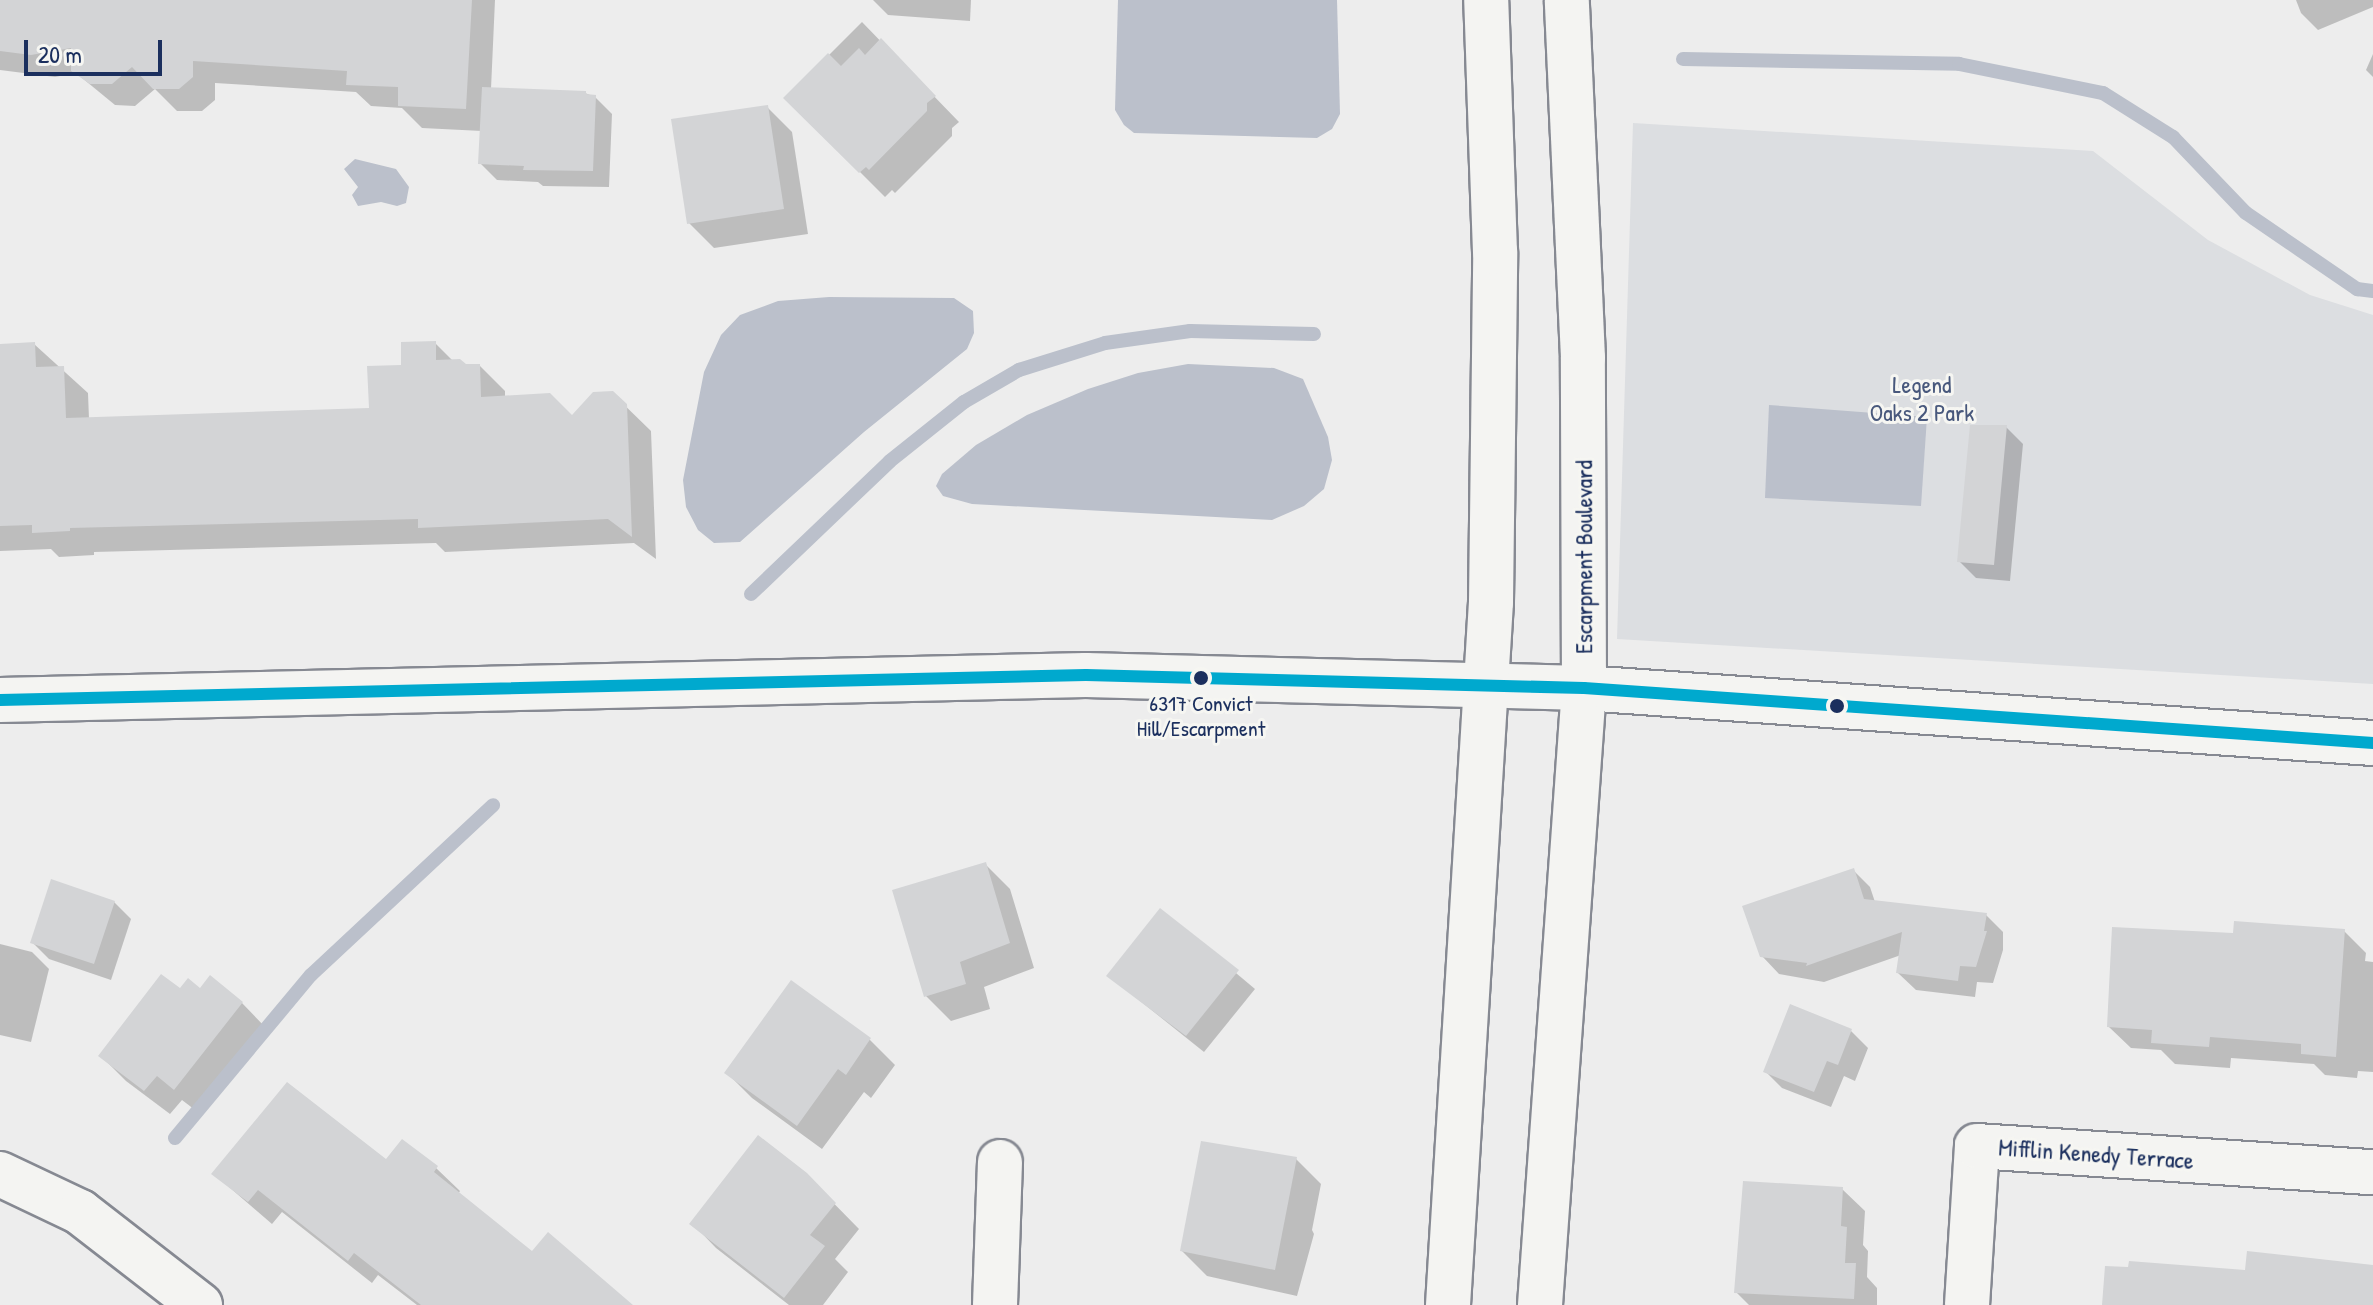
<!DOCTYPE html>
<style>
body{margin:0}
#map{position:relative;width:2373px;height:1305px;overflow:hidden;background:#ededed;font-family:"Patrick Hand",sans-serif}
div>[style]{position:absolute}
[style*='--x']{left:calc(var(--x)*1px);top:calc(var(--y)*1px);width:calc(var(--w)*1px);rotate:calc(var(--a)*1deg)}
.green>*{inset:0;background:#dcdee1}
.water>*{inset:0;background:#bbc0cb}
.shadow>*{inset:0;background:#0003}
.stream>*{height:14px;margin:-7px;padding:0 7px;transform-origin:7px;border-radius:7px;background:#bbc0cb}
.building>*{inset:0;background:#d3d4d6}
.roads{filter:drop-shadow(2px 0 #868992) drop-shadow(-2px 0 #868992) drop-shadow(0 2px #868992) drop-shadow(0 -2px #868992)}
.street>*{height:44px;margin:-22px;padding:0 22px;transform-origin:22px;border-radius:22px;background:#f4f4f2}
.secondary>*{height:44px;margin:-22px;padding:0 22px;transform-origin:22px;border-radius:22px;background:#f4f4f2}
.bus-1>*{height:12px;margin:-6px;padding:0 6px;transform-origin:6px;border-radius:6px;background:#00a9ce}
.dots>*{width:22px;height:22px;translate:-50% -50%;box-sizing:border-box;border:4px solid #f6f6f2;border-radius:50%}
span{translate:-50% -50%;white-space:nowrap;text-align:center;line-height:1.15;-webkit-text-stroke:6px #f6f6f2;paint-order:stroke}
.bus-label{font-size:22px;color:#1b2f5e}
.park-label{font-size:24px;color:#48587c}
.street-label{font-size:24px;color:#1b2f5e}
.scale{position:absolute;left:24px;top:40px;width:138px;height:36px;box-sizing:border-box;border:4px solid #1b2f5e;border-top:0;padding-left:10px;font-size:24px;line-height:28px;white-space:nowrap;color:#1b2f5e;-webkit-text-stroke:6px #f6f6f2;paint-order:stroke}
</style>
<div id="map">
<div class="green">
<div style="clip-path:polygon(1633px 123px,2093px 151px,2208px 240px,2310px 295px,2373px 315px,2373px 684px,1617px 639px)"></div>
</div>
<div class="water">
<div style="clip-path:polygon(1118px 0,1337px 0,1340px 114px,1332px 129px,1317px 138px,1134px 133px,1124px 125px,1115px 110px)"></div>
<div style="clip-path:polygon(355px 159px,396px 169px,409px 187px,406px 203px,397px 206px,381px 202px,358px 206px,352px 195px,358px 187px,344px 169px)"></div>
<div style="clip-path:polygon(829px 297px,954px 298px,973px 311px,974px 333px,967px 349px,864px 432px,740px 542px,714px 543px,698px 530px,686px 507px,683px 480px,704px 372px,721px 335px,740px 315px,778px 301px)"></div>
<div style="clip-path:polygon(1188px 364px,1274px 368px,1303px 379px,1328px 437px,1332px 460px,1324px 489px,1304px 506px,1272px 520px,972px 504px,943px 496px,936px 486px,942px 474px,976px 445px,1027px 415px,1088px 389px,1138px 373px)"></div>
<div style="clip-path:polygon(1769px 405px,1927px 417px,1921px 506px,1765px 498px)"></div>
</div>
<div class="shadow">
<div style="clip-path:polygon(0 0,495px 0,491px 89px,585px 93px,595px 97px,612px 114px,609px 187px,543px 186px,538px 182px,497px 180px,480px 163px,482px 131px,422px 128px,402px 108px,371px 106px,356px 92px,215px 83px,215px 100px,202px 111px,177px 111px,155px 89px,135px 106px,115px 105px,76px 73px,55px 77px,0 70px)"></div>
<div style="clip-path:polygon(873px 0,971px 0,970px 21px,888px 15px)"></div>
<div style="clip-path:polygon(2296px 0,2373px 0,2373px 7px,2318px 30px,2301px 13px)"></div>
<div style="clip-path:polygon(862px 22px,959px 122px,952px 128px,952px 136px,895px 193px,892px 190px,885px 197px,786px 98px)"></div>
<div style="clip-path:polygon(2373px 54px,2373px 77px,2366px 70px)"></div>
<div style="clip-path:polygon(767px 107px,792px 132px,808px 234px,714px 248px,689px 223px)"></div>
<div style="clip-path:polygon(435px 343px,453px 361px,465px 366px,480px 366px,505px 391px,505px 398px,573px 417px,612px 393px,651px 431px,656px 559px,634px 543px,445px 552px,436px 543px,94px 552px,94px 555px,59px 557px,51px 549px,0 551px,0 346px,34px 344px,88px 393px,89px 419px,371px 410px,403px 367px)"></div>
<div style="clip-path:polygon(2006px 427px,2023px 444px,2010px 581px,1976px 578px,1959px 561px)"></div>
<div style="clip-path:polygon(985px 864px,1010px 889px,1034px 968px,984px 987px,990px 1009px,951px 1021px,926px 996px)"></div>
<div style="clip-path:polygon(1853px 870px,1870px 887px,1875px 902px,1986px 915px,2003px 932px,2003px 950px,1993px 983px,1977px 982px,1975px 997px,1916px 990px,1898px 973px,1901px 955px,1824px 982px,1779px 974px,1762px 956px)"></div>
<div style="clip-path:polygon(114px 902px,131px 919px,111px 980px,49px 959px,32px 942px)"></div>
<div style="clip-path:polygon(1161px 910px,1255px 989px,1204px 1052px,1109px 976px)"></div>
<div style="clip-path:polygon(2344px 931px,2366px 953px,2365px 961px,2373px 962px,2373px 1072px,2358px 1071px,2357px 1078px,2325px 1075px,2314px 1064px,2231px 1058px,2230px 1068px,2175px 1064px,2161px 1050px,2131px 1048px,2109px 1027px,2235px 935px)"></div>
<div style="clip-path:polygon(0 944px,32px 952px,49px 969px,31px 1042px,0 1035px)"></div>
<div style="clip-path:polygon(792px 983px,870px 1040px,895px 1065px,871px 1098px,864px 1092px,822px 1149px,752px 1098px,727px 1073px)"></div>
<div style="clip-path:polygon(180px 991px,242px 1003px,266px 1028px,199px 1113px,182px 1100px,170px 1114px,126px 1081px,101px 1056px)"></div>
<div style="clip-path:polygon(1851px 1031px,1868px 1048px,1855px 1081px,1844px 1076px,1831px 1107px,1782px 1088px,1765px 1071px)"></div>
<div style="clip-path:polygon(1296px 1159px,1321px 1184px,1312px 1230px,1314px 1234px,1297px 1296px,1207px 1276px,1182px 1251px)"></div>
<div style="clip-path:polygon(387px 1162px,436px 1168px,460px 1191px,458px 1194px,532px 1253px,631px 1305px,417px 1305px,378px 1275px,372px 1283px,282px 1212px,272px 1224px,214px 1174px)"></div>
<div style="clip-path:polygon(806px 1175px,859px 1229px,835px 1259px,848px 1272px,823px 1305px,789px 1305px,716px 1248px,692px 1223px)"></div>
<div style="clip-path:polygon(1842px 1189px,1865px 1211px,1863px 1245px,1868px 1251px,1867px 1277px,1877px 1288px,1877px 1305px,1749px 1305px,1736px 1292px)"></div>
</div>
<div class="stream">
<div style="--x:1683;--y:59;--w:276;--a:1"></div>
<div style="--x:1959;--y:64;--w:147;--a:11.4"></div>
<div style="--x:2103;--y:93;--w:83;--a:32.2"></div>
<div style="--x:2173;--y:137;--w:105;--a:46.2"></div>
<div style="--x:2246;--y:213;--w:135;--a:34.4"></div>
<div style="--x:2357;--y:289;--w:16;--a:7"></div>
<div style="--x:751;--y:594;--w:192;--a:-43.7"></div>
<div style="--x:890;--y:461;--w:95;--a:-38.6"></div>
<div style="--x:964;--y:402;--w:64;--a:-30.2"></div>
<div style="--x:1019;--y:370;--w:90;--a:-17.4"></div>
<div style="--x:1105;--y:343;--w:86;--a:-8"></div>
<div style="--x:1190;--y:331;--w:124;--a:1.4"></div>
<div style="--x:175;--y:1138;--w:212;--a:-50.2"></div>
<div style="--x:311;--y:975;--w:249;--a:-43"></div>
</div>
<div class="building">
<div style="clip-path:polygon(0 0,472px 0,466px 109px,398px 106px,398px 87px,346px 85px,347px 71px,193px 61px,193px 77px,179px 89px,153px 89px,132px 67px,112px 84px,90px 84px,71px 71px,71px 48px,31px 55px,0 51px)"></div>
<div style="clip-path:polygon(881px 38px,936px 96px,927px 103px,927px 111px,869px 170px,866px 167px,859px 173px,783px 98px,828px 53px,841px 66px,859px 48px,865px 55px)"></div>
<div style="clip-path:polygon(482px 87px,586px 91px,586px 94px,596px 95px,593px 171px,523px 170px,524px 166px,478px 164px)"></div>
<div style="clip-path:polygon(768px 105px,784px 209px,687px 224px,671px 119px)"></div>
<div style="clip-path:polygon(436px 341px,436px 360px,460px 359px,466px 364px,480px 364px,481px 397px,550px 393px,572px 415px,593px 392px,613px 391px,627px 404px,632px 537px,608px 519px,418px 528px,418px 519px,70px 528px,70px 531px,32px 533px,32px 525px,0 526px,0 344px,35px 342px,36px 367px,64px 366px,66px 418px,369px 408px,367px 366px,401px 365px,401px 342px)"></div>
<div style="clip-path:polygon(1970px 425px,2007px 425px,1994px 565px,1957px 562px)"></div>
<div style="clip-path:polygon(986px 862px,1010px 943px,960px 962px,966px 984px,924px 997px,892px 890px)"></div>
<div style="clip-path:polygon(1854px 868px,1864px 899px,1987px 913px,1984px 931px,1987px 931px,1976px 967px,1960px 966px,1958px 981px,1896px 973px,1902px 932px,1806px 966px,1807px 963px,1760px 957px,1742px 906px)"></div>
<div style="clip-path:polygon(51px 879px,115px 901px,94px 964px,30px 943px)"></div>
<div style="clip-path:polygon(1160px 908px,1239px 970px,1186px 1036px,1106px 976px)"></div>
<div style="clip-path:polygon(2234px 921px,2345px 929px,2336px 1057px,2301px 1054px,2301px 1044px,2210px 1037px,2209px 1047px,2151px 1043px,2152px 1030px,2107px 1027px,2112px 927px,2233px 933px)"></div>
<div style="clip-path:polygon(161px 974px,180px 988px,188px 978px,200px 988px,210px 975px,243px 1002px,174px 1090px,157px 1076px,144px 1091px,98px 1056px)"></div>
<div style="clip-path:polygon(791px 980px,871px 1038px,846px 1075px,838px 1069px,797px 1126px,724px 1073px)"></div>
<div style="clip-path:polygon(1790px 1004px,1852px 1029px,1838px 1065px,1827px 1061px,1814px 1092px,1763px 1072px)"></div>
<div style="clip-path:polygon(287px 1082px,386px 1159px,402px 1139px,438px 1166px,434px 1172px,532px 1251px,548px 1232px,633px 1305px,421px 1305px,354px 1253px,348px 1261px,258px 1190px,248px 1202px,211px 1174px)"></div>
<div style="clip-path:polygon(758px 1135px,807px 1173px,836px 1203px,810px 1235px,825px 1246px,784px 1298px,689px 1224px)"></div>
<div style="clip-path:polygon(1201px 1141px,1297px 1157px,1275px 1270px,1180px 1251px)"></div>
<div style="clip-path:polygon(1743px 1181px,1843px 1187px,1841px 1226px,1847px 1227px,1845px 1263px,1856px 1263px,1854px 1299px,1734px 1293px)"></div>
<div style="clip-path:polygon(2247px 1251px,2373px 1265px,2373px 1305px,2102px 1305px,2105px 1266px,2128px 1267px,2129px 1261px,2245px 1270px)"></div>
</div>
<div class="roads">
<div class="street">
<div style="--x:0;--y:1174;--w:89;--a:25.4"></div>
<div style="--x:80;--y:1212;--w:152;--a:37.8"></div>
<div style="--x:995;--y:1305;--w:143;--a:-88"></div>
<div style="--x:1967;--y:1305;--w:159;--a:-86.4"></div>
<div style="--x:1977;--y:1146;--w:397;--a:3.8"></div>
</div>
<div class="secondary">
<div style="--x:0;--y:700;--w:1086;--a:-1.32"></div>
<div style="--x:1086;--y:675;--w:498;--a:1.5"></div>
<div style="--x:1584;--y:688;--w:791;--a:3.99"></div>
<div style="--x:1448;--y:1305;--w:704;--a:-86.5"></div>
<div style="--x:1491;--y:602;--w:350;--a:-89.3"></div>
<div style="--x:1495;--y:252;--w:252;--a:-92"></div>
<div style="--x:1540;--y:1305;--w:619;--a:-85.92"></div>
<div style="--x:1584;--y:688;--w:330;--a:-90.2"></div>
<div style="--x:1583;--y:358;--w:358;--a:-92.6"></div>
</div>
</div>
<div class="bus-1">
<div style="--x:0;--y:700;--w:1086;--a:-1.32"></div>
<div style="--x:1086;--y:675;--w:498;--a:1.5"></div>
<div style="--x:1584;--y:688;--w:791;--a:3.99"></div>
</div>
<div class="dots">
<div style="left:1201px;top:678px;background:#1b2f5e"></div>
<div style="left:1837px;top:706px;background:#1b2f5e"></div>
</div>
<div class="bus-label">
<span style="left:1201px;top:716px">6317 Convict<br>Hill/Escarpment</span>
</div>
<div class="park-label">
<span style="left:1922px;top:399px">Legend<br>Oaks 2 Park</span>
</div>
<div class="street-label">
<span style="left:1584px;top:557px;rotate:-90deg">Escarpment Boulevard</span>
<span style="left:2096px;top:1154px;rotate:4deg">Mifflin Kenedy Terrace</span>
</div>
<div class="scale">20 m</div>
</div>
